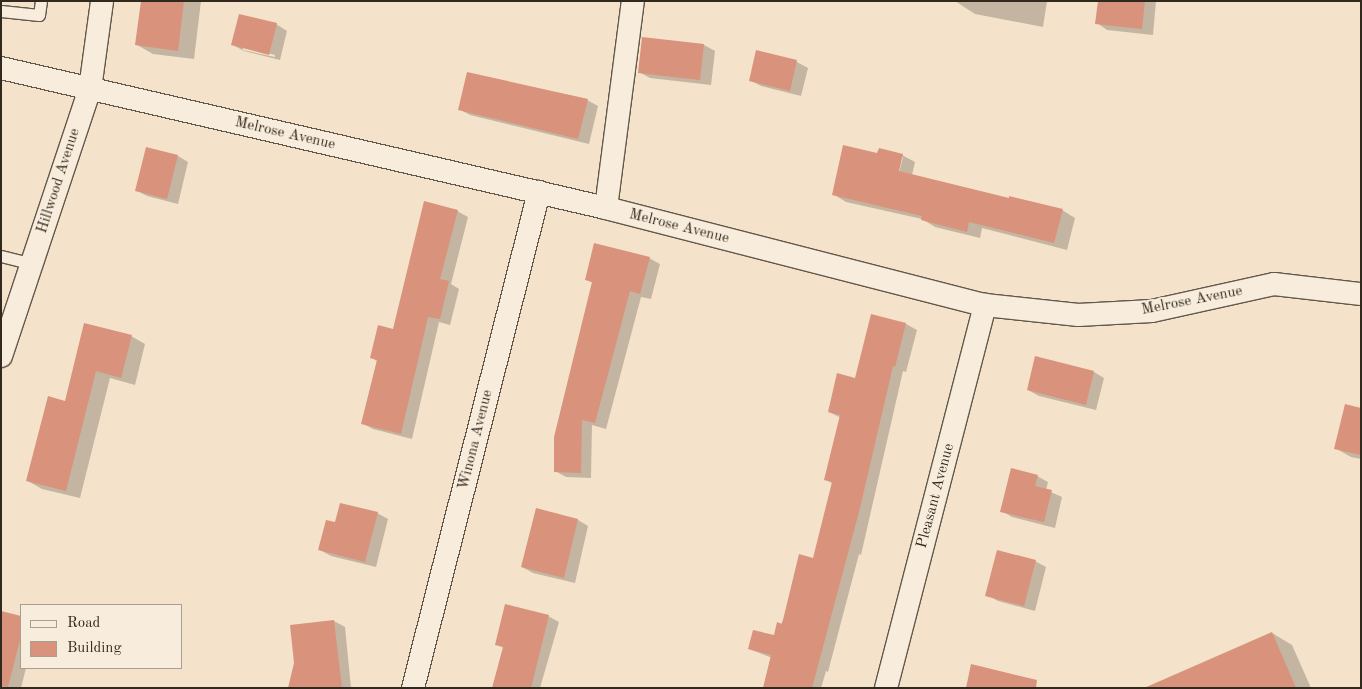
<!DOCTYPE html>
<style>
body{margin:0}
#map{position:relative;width:1362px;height:689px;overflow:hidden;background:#f4e3ca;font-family:"Old Standard TT",serif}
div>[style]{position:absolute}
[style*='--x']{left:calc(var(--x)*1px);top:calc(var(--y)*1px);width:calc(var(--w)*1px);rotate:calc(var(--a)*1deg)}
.shadow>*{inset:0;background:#0003}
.building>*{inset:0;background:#d9927b}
.roads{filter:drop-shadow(1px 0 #625849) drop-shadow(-1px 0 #625849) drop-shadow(0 1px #625849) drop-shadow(0 -1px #625849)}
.lane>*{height:11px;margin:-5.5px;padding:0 5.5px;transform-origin:5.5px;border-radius:5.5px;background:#f8eddd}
.street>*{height:22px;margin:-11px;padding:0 11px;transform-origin:11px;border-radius:11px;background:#f8eddd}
span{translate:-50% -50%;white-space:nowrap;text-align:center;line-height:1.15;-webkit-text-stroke:4px #f8eddd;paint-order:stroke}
.street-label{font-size:15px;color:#32291e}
.frame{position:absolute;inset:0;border:2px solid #32291e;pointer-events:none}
.legend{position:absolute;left:20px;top:604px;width:162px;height:65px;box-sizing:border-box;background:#f8eddd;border:1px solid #a99f91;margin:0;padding:6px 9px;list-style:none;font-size:15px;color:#32291e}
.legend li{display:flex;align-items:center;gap:10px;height:25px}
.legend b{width:25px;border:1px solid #a99f91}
</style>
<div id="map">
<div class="shadow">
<div style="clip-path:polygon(142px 1px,201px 1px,194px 59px,153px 54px,137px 45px)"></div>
<div style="clip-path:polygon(955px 1px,1047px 1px,1043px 27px,975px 14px)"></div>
<div style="clip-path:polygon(1099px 1px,1156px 1px,1153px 35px,1107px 30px,1097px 23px)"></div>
<div style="clip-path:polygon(evenodd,276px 24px,287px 31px,280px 60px,244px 51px,233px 45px,276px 24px,243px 47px,275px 55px,275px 57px,243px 50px,243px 47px)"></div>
<div style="clip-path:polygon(643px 38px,704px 45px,715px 51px,711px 85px,650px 78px,639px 72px)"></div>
<div style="clip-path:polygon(757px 52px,797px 62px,808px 68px,801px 96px,761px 86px,750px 80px)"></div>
<div style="clip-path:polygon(587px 100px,598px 106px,589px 144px,470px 115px,459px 109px)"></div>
<div style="clip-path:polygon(evenodd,878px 155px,902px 155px,915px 162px,912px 175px,1010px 200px,1062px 210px,1075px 218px,1067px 250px,982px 228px,980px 238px,935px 227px,922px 219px,846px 202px,833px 194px,878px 155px,901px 157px,903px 157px,898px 177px,896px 177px,901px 157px)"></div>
<div style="clip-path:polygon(178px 156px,188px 162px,178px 204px,147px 196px,136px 190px)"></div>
<div style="clip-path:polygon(457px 211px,468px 217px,451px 284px,459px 289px,450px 325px,439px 322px,412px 439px,373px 429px,362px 423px,377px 361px,372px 358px,394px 330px)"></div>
<div style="clip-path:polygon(649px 258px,660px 264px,651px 299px,641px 297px,606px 429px,592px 425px,591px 478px,566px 477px,555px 471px,593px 283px,586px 279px)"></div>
<div style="clip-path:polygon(872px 316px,906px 324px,917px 330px,906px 372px,903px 371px,861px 555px,859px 554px,828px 672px,826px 671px,821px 688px,764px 688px,772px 658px,749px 649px,775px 636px,814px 559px,833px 484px,825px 479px,841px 418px,829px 412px,856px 379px)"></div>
<div style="clip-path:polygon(85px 325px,131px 336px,145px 344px,135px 385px,110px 378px,80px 498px,42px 489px,28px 481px,66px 402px)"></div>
<div style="clip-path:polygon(1094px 372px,1104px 378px,1096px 410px,1039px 396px,1028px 390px)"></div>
<div style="clip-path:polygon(1361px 410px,1361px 459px,1351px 457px,1335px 448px)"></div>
<div style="clip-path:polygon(1037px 476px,1048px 482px,1046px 490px,1062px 497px,1055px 528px,1012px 517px,1002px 511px)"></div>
<div style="clip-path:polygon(536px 510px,578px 520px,588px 526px,575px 583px,533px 573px,522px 567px)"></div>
<div style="clip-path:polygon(377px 513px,388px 519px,376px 567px,331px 556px,320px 550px,336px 523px)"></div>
<div style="clip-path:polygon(1035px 561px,1046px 567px,1035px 611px,998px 601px,987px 595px)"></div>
<div style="clip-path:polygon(1px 613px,21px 618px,21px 668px,26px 668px,21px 688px,1px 688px)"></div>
<div style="clip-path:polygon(548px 616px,559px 622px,540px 688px,494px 688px,504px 648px,496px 644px)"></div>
<div style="clip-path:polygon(334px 621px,345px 627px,351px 688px,289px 688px)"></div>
<div style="clip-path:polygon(1272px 633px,1292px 645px,1311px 688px,1147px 688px)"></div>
</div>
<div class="building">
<div style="clip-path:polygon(141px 1px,184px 1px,178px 51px,135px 45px)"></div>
<div style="clip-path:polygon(1098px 1px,1145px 1px,1142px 29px,1095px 24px)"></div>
<div style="clip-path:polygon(239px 14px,277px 23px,269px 55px,231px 45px)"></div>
<div style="clip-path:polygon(642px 37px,704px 44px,700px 80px,638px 73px)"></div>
<div style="clip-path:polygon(756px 50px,797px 60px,790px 91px,749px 81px)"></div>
<div style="clip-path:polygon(467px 72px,588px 99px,578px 139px,458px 110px)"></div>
<div style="clip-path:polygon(843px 145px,877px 153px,879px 148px,903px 154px,899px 171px,1009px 198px,1009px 196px,1063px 209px,1054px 243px,969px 222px,967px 232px,921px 220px,922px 216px,832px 195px)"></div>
<div style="clip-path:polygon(146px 147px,178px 155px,167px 199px,135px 191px)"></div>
<div style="clip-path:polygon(424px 201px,458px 210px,440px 279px,449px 281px,440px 319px,428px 317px,401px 434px,361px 424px,377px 360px,370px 358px,378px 325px,393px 329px)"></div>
<div style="clip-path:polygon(594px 243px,650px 257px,640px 294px,630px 291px,595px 423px,582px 420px,581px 473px,554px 472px,554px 437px,592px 282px,585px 280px)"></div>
<div style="clip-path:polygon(871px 314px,906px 323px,895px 367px,893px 366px,860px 508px,812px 688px,763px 688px,771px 655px,748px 649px,753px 630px,774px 635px,777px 622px,782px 624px,799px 554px,813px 558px,832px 482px,824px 480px,840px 415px,828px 412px,837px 373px,855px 378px)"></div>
<div style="clip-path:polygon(84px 323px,132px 335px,121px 378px,96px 371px,66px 491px,26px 481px,48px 396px,65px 401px)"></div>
<div style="clip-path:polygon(1035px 356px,1094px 371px,1086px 405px,1027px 390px)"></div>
<div style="clip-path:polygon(1345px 404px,1361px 408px,1361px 455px,1334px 449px)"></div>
<div style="clip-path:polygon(1011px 468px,1038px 475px,1035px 486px,1052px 490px,1044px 522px,1000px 512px)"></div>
<div style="clip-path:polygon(340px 503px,378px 512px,365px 562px,318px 550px,326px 520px,335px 522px)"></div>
<div style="clip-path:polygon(536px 508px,578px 519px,564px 578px,521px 567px)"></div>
<div style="clip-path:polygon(997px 550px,1036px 560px,1024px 606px,985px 596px)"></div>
<div style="clip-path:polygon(505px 604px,549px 615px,531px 688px,492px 688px,503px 647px,495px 645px)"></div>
<div style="clip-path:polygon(1px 611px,21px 616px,21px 636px,8px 687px,1px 686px)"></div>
<div style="clip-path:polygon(334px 620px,342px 688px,288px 688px,294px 663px,290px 625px)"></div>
<div style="clip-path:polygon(1272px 632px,1296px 688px,1144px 688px)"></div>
<div style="clip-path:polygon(971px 664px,1037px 680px,1036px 688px,966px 688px)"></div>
</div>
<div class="roads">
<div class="lane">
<div style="--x:1;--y:11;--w:38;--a:6"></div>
<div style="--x:39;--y:15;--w:14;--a:-82"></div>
<div style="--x:1;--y:256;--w:32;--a:14"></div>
</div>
<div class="street">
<div style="--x:1;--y:68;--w:621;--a:13.03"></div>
<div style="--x:606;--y:208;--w:391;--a:14.4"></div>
<div style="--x:985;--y:305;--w:94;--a:6.1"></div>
<div style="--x:1078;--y:315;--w:74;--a:-3.1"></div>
<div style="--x:1152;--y:311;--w:125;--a:-12.5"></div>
<div style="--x:1274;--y:284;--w:88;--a:6.6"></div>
<div style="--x:606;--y:208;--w:209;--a:-82.6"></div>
<div style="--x:1;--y:356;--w:281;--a:-71.6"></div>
<div style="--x:90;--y:89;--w:89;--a:-82.2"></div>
<div style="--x:413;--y:688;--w:512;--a:-75.75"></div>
<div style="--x:886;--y:688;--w:396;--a:-75.5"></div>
</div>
</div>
<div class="street-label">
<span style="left:285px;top:134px;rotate:13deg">Melrose Avenue</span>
<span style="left:59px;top:181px;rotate:-72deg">Hillwood Avenue</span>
<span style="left:679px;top:227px;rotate:14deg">Melrose Avenue</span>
<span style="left:1192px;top:301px;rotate:-11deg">Melrose Avenue</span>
<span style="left:476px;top:440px;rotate:-76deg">Winona Avenue</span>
<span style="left:936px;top:496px;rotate:-75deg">Pleasant Avenue</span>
</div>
<div class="frame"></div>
<ul class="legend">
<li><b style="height:6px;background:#f8eddd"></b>Road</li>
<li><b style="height:14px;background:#d9927b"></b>Building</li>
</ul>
</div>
